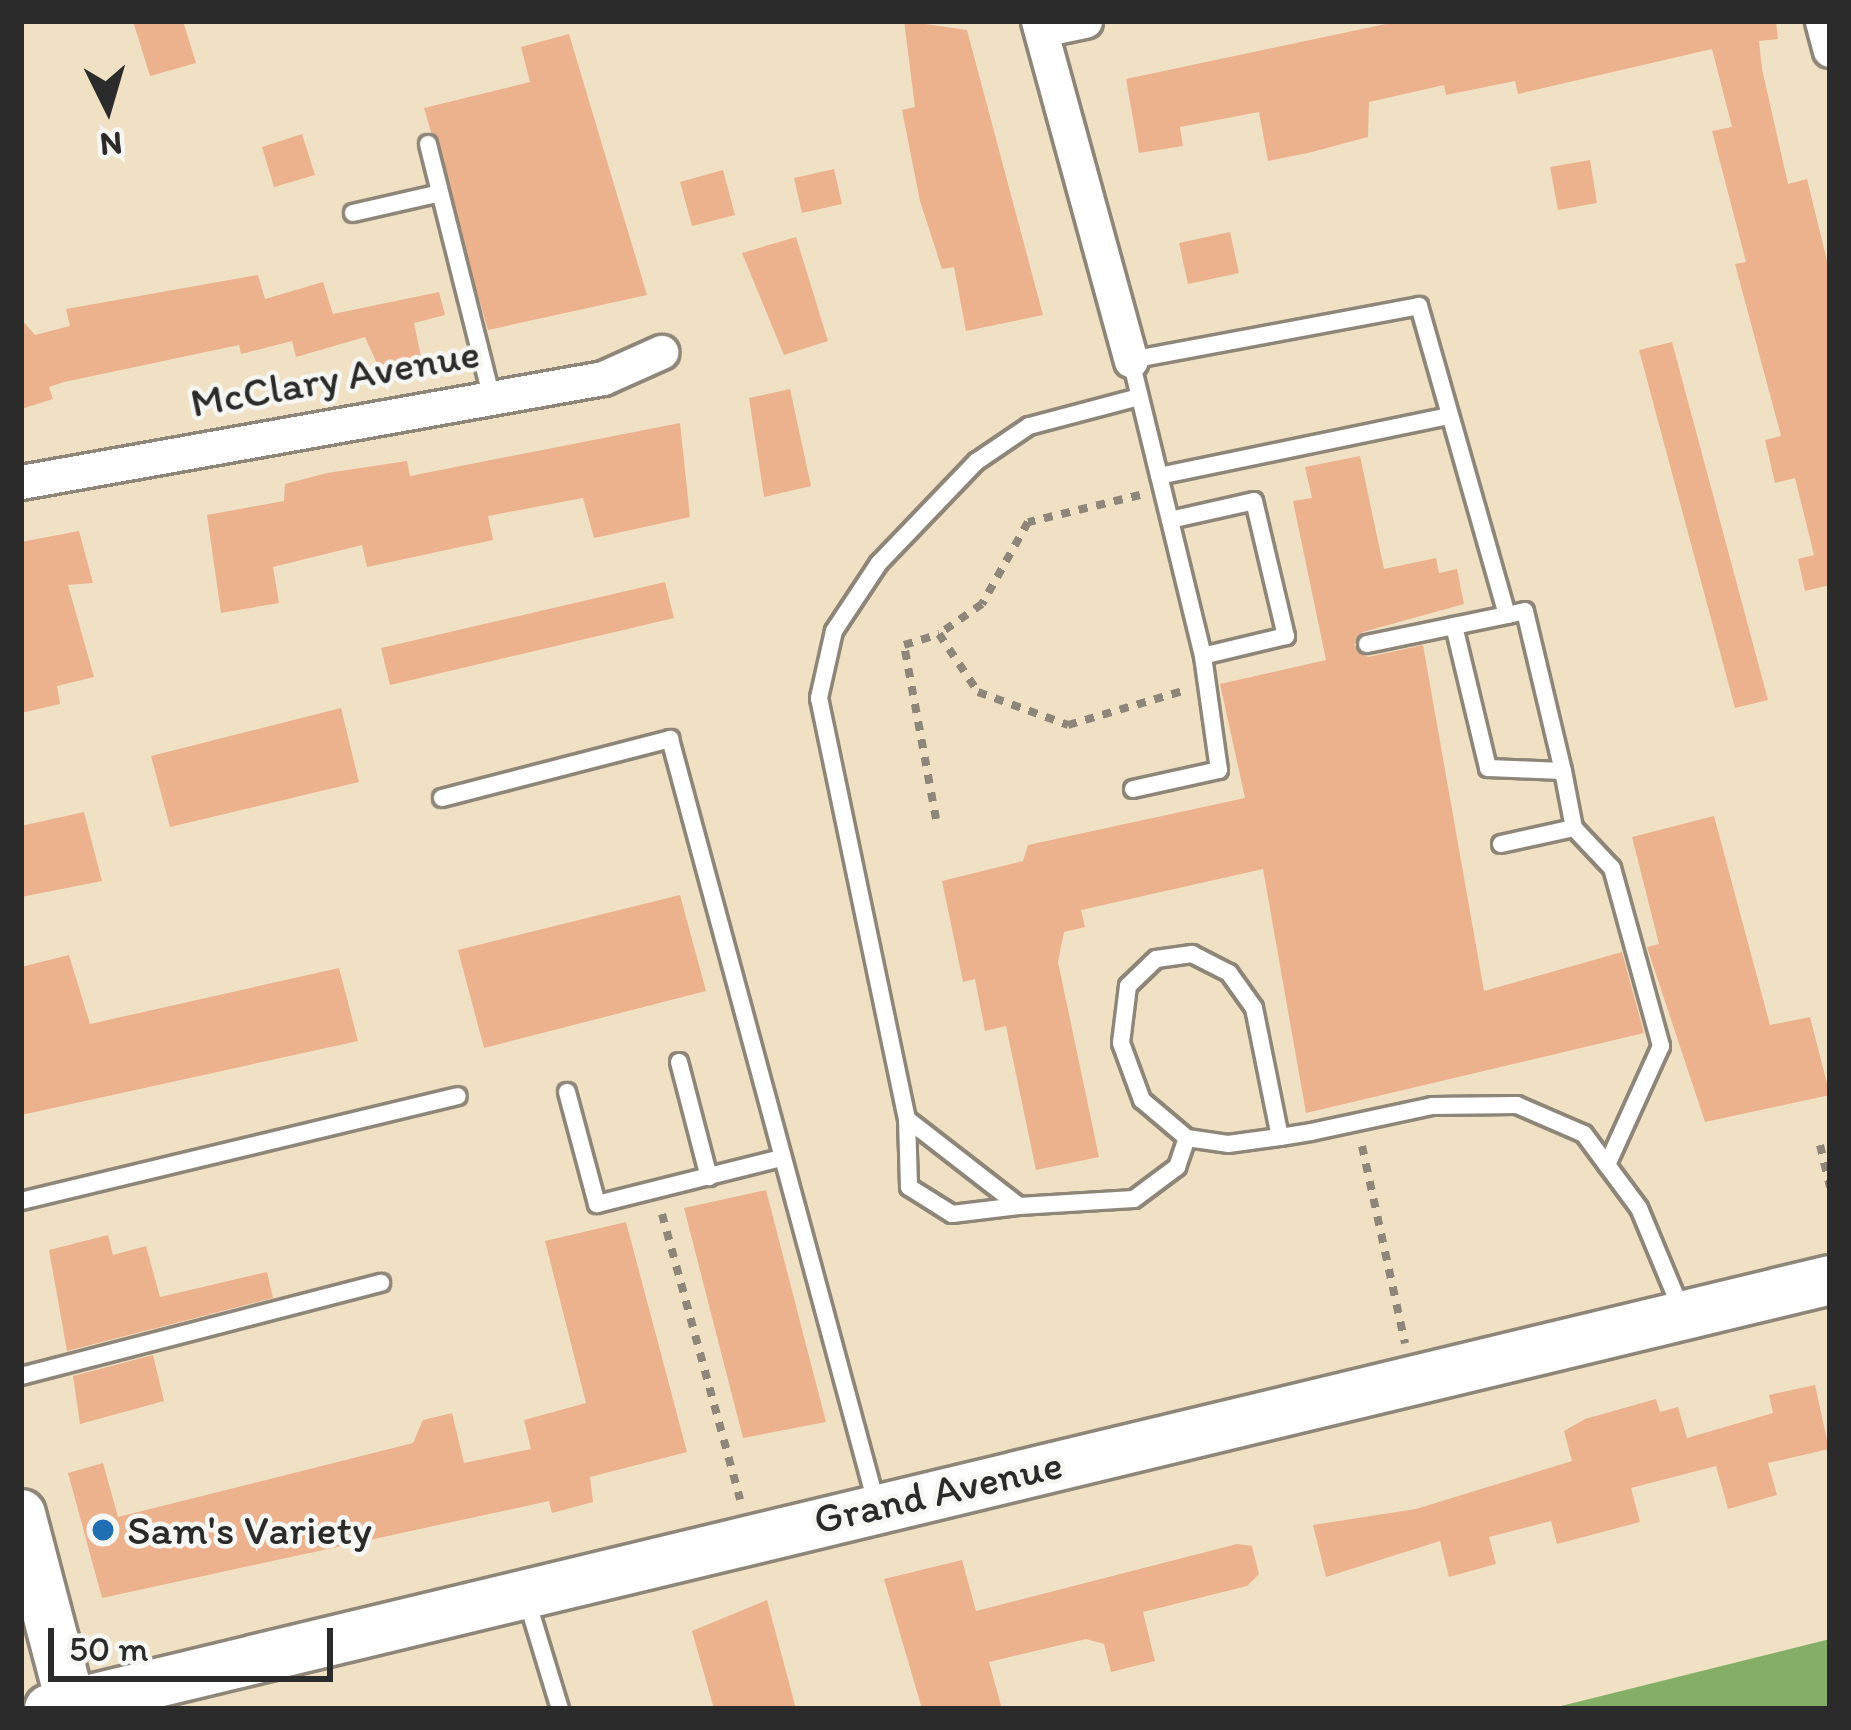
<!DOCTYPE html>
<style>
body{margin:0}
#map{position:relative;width:1851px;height:1730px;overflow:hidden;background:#f0e1c5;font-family:Itim,sans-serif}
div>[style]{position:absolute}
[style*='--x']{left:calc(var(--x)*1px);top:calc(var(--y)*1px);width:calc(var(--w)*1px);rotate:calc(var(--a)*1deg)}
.forest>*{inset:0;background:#85af66}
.building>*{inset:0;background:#ecb28e}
.path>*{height:8px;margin-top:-4px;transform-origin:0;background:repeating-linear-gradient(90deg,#8e8678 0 9px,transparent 0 18px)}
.roads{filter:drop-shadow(3px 0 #8e8678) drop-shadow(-3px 0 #8e8678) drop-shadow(0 3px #8e8678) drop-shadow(0 -3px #8e8678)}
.lane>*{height:16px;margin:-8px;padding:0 8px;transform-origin:8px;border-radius:8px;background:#fff}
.street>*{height:33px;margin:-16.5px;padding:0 16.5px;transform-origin:16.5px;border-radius:16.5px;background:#fff}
.secondary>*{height:48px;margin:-24px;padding:0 24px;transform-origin:24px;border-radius:24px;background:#fff}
.dots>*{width:33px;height:33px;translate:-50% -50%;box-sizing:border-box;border:6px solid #f6f6f2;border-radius:50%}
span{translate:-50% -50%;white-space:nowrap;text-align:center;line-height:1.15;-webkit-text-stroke:9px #f6f6f2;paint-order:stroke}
.street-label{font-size:42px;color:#2b2b2b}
.poi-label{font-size:42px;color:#2b2b2b}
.left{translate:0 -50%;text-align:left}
.frame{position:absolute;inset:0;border:24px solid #2b2b2b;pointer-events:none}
.north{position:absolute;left:48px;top:48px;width:120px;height:120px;-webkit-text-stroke:9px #f6f6f2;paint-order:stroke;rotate:175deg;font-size:33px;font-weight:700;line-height:48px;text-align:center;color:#2b2b2b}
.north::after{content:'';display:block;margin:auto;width:42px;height:54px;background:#2b2b2b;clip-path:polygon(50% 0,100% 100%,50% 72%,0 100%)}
.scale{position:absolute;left:48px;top:1628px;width:285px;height:54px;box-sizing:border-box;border:6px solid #2b2b2b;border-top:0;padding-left:15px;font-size:36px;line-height:42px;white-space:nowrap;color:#2b2b2b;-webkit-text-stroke:9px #f6f6f2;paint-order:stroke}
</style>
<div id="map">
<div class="forest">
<div style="clip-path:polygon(1830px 1639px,1830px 1709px,1549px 1709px)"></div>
</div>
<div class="building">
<div style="clip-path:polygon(133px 21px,183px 21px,196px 63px,150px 76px)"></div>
<div style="clip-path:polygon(904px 21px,967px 30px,1043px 315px,966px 331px,954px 267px,942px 269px,920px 201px,902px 110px,915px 107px)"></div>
<div style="clip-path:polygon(1400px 21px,1776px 21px,1778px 39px,1759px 41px,1762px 69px,1788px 184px,1807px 179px,1830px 273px,1830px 585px,1805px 591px,1798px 559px,1814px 555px,1795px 478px,1775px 483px,1765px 440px,1781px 436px,1735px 264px,1746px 262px,1712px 131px,1732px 127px,1712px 49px,1518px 94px,1515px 81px,1446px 95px,1444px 85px,1369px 102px,1368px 137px,1308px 153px,1268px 161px,1259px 112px,1180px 127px,1183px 146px,1139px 153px,1126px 79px)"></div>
<div style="clip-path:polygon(569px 34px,647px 295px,488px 330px,424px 108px,530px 82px,521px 47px)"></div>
<div style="clip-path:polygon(302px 134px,315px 175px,274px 187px,262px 147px)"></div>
<div style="clip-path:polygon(1590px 160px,1597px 203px,1558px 210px,1550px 167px)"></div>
<div style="clip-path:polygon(834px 169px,842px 204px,802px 213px,794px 178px)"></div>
<div style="clip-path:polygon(723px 170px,735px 215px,692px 226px,680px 182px)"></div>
<div style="clip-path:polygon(1230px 232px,1239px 273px,1188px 284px,1179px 243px)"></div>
<div style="clip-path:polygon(796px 237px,828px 341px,784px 355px,742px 253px)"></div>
<div style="clip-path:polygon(258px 275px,265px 299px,323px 282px,333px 314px,439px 292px,445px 315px,414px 323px,424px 371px,384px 379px,365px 337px,296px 357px,292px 341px,241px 354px,239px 345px,64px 382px,49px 387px,53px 399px,21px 409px,21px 319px,35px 335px,70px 326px,66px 309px)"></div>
<div style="clip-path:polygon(1672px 342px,1768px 700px,1735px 708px,1639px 350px)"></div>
<div style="clip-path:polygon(790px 389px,811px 486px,764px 497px,749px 398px)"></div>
<div style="clip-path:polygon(680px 423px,690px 517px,594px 538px,583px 498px,488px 516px,493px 540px,367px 567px,362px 545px,273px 567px,279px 603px,221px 613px,207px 515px,284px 501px,285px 484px,327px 473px,407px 461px,410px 476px)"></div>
<div style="clip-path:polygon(1360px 456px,1384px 569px,1436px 558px,1439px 573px,1457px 569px,1464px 604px,1363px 632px,1354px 645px,1368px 657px,1423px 645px,1484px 991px,1622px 952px,1644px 1033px,1306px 1113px,1263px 869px,1081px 910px,1085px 927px,1064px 932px,1058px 962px,1099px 1157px,1036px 1170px,1006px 1026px,985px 1031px,975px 979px,963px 982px,942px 881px,1023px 861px,1028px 845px,1245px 798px,1220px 684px,1326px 660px,1293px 501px,1312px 498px,1305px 467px)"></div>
<div style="clip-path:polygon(79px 531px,93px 583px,68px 585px,94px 677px,57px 686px,60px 704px,21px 713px,21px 542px)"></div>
<div style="clip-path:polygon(665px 582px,674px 618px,390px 685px,381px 648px)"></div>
<div style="clip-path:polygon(341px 708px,359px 782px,170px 827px,151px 756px)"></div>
<div style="clip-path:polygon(84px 812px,102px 881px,21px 897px,21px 826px)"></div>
<div style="clip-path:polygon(1714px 816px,1770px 1025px,1810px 1017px,1830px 1095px,1705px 1122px,1647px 947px,1659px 944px,1632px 837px)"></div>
<div style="clip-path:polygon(680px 895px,706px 991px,484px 1048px,458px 950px)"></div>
<div style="clip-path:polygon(69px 955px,90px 1024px,339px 968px,358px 1041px,21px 1115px,21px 967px)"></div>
<div style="clip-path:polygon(766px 1190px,826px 1422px,743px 1438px,684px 1208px)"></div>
<div style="clip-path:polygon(626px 1222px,687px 1452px,590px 1477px,593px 1502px,552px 1513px,549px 1501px,102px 1598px,68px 1473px,103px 1463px,118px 1517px,413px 1443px,423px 1420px,452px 1413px,464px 1463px,531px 1449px,524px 1420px,586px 1403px,545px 1241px)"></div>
<div style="clip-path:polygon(108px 1235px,113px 1255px,146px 1246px,160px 1297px,267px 1272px,273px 1298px,67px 1351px,49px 1250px)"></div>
<div style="clip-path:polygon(153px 1355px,164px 1401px,80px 1424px,73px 1376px)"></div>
<div style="clip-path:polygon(1815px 1385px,1829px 1449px,1768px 1463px,1777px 1495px,1728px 1509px,1716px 1466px,1631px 1488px,1640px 1522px,1557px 1544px,1551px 1521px,1489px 1537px,1496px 1564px,1449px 1577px,1440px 1541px,1326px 1577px,1313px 1525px,1416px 1509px,1572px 1461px,1564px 1431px,1585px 1419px,1656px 1399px,1660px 1412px,1678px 1407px,1687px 1438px,1773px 1413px,1769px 1395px)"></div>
<div style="clip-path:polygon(1237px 1544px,1252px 1546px,1259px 1574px,1247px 1586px,1143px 1612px,1155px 1661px,1111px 1672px,1104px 1644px,1086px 1639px,989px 1662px,1002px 1709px,922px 1709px,884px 1579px,962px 1560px,976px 1611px)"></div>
<div style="clip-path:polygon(767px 1600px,796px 1709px,714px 1709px,692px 1631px)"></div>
</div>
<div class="path">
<div style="--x:1140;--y:495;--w:115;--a:166.4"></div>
<div style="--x:1028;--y:522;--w:94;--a:119.3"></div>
<div style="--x:982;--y:604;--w:52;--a:145.1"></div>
<div style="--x:939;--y:634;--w:70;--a:56.1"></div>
<div style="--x:978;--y:692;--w:96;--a:20.1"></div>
<div style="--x:1068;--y:725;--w:120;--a:-16.5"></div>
<div style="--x:936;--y:819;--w:177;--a:-100.4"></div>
<div style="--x:904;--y:645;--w:37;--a:-17"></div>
<div style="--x:1820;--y:1145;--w:43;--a:76.6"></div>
<div style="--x:1362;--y:1146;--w:202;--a:77.7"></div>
<div style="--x:662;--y:1214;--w:296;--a:74.7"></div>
</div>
<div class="roads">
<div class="lane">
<div style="--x:428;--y:144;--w:259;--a:75.9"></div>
<div style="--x:353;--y:213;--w:89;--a:-12.9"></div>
<div style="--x:1139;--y:397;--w:114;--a:165.2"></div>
<div style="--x:1029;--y:426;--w:64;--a:145.8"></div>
<div style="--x:976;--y:462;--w:140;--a:133.8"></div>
<div style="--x:879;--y:563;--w:82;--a:123.5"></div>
<div style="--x:834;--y:631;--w:69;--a:102.6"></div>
<div style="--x:819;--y:698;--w:430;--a:78.2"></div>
<div style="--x:907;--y:1119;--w:142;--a:37.8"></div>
<div style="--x:1019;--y:1206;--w:115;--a:-3.5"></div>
<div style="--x:1134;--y:1199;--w:54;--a:-36.7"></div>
<div style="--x:1177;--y:1167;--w:31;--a:-71"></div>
<div style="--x:1159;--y:476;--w:291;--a:-11.7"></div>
<div style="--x:1170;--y:520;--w:86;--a:-12.7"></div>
<div style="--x:1254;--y:501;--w:139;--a:76.7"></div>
<div style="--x:1286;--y:636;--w:85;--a:166.5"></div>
<div style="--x:1454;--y:626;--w:146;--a:76.5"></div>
<div style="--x:1488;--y:768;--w:75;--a:2.3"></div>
<div style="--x:1563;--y:771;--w:164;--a:-103.4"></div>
<div style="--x:1525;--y:611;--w:18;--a:167"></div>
<div style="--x:1133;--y:789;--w:88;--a:-12.5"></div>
<div style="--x:1219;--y:770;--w:115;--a:-98"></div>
<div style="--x:1203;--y:656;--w:305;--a:-103.7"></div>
<div style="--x:1131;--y:360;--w:293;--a:-10.6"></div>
<div style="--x:1419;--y:306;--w:321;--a:74.1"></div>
<div style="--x:1507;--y:615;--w:143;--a:168.3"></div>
<div style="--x:442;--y:798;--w:236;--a:-14.5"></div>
<div style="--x:670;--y:739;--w:794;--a:74.9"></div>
<div style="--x:1574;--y:828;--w:55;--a:46.5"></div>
<div style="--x:1612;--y:868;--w:185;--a:74.6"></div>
<div style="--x:1661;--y:1046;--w:131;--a:114.4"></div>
<div style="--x:1501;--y:844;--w:75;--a:-12.4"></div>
<div style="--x:1574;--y:828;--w:58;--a:-100.9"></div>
<div style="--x:679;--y:1062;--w:119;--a:75.4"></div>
<div style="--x:567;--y:1092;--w:116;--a:75"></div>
<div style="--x:597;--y:1204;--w:191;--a:-14"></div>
<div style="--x:907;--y:1119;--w:68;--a:88.3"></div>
<div style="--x:909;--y:1187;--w:51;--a:32.1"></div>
<div style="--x:952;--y:1214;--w:67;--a:-6.8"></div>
<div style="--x:1280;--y:1137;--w:132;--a:-101.4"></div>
<div style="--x:1254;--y:1008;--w:43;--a:-125.5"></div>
<div style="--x:1229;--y:973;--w:42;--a:-152.8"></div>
<div style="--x:1192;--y:954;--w:36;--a:172"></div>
<div style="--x:1156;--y:959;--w:39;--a:136"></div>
<div style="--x:1128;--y:986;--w:57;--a:97"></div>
<div style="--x:1121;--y:1043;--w:61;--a:69.8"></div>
<div style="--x:1142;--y:1100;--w:59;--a:40.2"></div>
<div style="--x:1187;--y:1138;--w:41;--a:8.3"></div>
<div style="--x:1228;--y:1144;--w:52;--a:-7.7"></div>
<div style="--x:1280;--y:1137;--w:31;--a:-9"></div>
<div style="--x:1311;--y:1132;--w:124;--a:-12.1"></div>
<div style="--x:1432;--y:1106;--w:85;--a:-0.7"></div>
<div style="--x:1517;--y:1105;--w:73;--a:23.4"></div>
<div style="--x:1584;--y:1134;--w:92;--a:53.4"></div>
<div style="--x:1639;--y:1208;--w:109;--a:67.4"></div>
<div style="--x:21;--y:1201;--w:449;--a:-13.5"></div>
<div style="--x:21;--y:1376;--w:372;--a:-14.5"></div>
<div style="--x:526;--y:1597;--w:117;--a:73.1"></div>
</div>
<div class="street">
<div style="--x:1038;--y:21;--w:352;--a:74.7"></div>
<div style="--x:1822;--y:21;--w:30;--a:75"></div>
<div style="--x:1041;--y:30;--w:45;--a:-11.6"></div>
<div style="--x:21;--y:482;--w:591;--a:-10.13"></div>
<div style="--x:603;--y:378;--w:64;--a:-24.1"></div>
</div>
<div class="secondary">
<div style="--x:21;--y:1514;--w:202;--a:75.3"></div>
<div style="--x:49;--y:1709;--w:1832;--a:-13.54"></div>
</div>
</div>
<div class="dots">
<div style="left:103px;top:1530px;background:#1f6fb2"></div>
</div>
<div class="street-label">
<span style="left:335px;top:378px;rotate:-10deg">McClary Avenue</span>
<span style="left:938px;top:1492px;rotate:-13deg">Grand Avenue</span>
</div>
<div class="poi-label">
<span class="left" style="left:127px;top:1530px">Sam's Variety</span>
</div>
<div class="frame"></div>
<div class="north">N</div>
<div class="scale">50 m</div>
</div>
